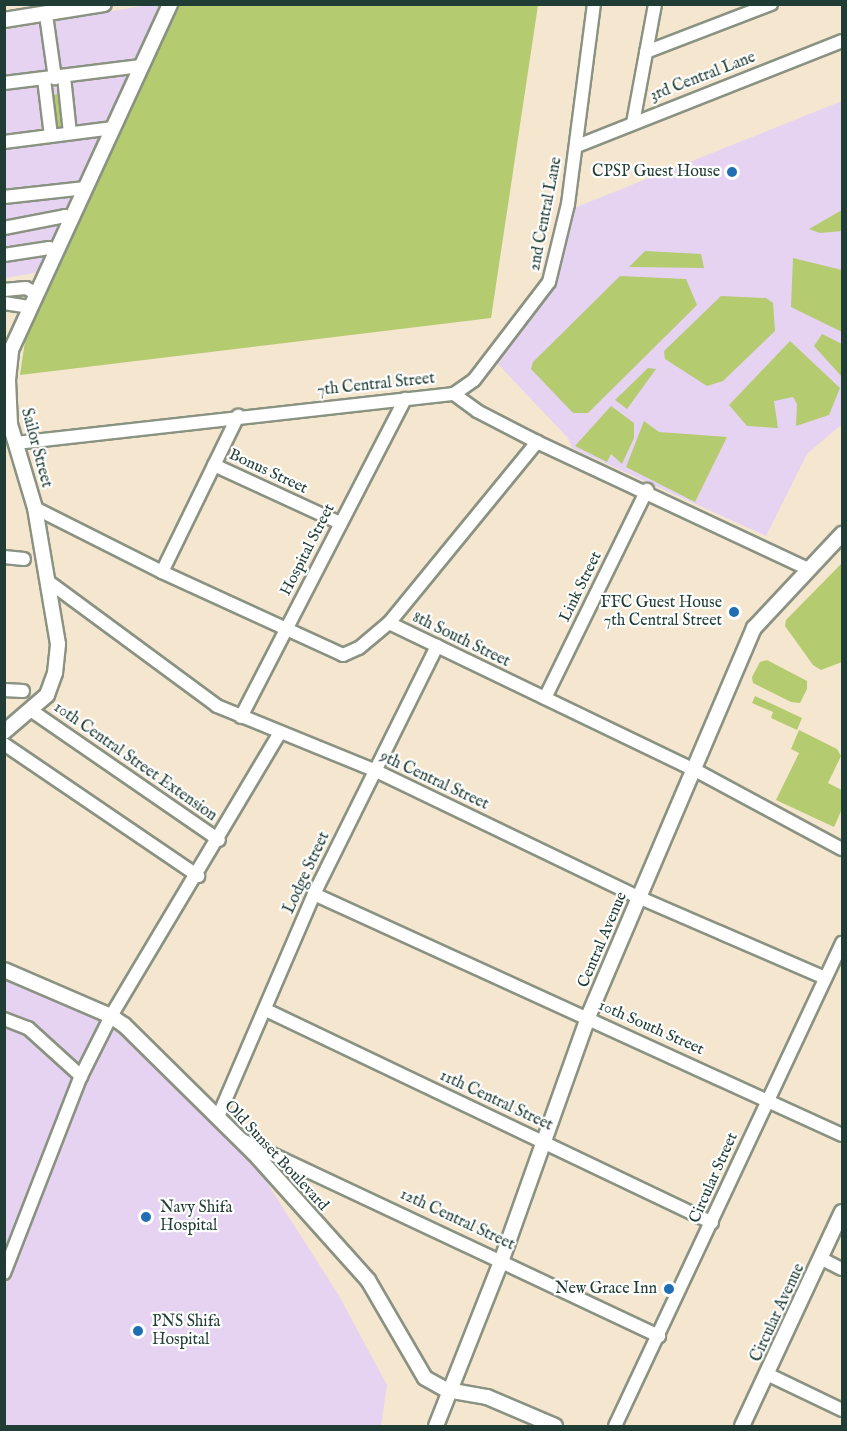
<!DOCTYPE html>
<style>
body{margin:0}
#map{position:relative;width:847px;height:1431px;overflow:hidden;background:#f5e6cf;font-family:"IM FELL English",serif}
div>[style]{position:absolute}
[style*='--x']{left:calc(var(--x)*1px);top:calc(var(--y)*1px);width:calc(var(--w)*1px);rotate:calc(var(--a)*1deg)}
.built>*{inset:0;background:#e5d3f1}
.green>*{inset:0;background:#b4cb70}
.roads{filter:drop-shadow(2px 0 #8a9282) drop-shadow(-2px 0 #8a9282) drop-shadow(0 2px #8a9282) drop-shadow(0 -2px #8a9282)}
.minor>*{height:12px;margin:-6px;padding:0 6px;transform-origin:6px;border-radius:6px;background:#fff}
.tertiary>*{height:14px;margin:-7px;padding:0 7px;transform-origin:7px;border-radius:7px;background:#fff}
.dots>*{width:16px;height:16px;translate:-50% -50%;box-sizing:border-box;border:3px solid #fff;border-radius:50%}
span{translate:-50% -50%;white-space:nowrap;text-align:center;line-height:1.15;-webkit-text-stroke:4.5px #fff;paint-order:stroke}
.street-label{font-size:16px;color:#1f3d34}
.poi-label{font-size:16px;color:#1f3d34}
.right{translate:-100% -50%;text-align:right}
.left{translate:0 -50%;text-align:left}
.frame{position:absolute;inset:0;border:6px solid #1f3d34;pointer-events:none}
</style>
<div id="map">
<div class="built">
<div style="clip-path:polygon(147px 5px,165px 5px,40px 272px,5px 278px,5px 30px)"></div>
<div style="clip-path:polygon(842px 101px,842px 424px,807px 454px,766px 536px,572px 448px,568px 438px,496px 362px,556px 286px,574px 208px)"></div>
<div style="clip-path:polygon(4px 969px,111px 1016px,239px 1139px,338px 1294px,387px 1385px,381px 1426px,5px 1426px)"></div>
</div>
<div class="green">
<div style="clip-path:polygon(176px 5px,538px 5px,491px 318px,20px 375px,28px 321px)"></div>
<div style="clip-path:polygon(58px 94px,63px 130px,57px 131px,52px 95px)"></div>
<div style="clip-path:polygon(842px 210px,842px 231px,820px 233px,809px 229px)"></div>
<div style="clip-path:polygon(645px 251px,701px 254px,704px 268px,629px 267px)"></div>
<div style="clip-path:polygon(793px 258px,842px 270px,842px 332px,791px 307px)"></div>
<div style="clip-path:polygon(620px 276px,686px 279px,697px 305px,588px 413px,573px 413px,531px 369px,533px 362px)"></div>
<div style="clip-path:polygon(721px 296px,766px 298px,773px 303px,775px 331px,723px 381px,707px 386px,665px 359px,664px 351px)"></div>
<div style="clip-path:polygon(822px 334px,842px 344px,842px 377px,814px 346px)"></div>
<div style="clip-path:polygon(790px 341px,840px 388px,829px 415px,796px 426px,797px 404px,793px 397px,774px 401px,778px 428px,747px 426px,729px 405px)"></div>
<div style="clip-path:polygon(648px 368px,656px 369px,627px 409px,615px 400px)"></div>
<div style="clip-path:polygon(611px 406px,634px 423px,634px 438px,622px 464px,611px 454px,607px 462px,575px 446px)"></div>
<div style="clip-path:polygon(644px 421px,659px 432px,727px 437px,695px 502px,626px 467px)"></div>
<div style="clip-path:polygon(842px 563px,842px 662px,821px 670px,813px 665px,785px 626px,786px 620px)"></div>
<div style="clip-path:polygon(767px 660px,807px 681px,807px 689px,800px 703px,791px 702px,753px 683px,752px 677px,760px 662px)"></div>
<div style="clip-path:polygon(755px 696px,802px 718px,797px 730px,771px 718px,773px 712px,752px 703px)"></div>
<div style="clip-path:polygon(799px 730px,837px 749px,841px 756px,828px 783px,842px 790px,842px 809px,834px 827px,776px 800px,799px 753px,791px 749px)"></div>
</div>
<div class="roads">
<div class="minor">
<div style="--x:46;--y:15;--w:64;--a:81.9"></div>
<div style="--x:646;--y:52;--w:134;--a:-21"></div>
<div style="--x:64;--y:77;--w:56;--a:83.9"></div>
<div style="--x:44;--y:79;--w:57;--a:83"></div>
<div style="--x:4;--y:83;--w:138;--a:-7.1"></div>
<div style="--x:633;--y:123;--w:121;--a:-79.5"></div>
<div style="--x:4;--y:142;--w:110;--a:-7.3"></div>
<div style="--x:577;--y:146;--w:285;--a:-21.6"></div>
<div style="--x:4;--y:197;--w:82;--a:-6.3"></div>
<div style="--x:4;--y:228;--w:62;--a:-11.1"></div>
<div style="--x:65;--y:216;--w:7;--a:27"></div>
<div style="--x:4;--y:255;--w:46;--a:-8.8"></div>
<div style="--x:49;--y:248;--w:7;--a:27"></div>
<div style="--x:4;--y:290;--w:22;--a:-5"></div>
<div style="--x:26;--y:288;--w:10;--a:29"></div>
<div style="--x:4;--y:303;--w:25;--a:9"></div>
<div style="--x:454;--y:394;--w:24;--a:-35"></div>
<div style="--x:474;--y:380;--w:123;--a:-52.6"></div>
<div style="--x:549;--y:282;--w:80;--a:-76.3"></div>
<div style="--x:568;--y:204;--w:202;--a:-82.6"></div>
<div style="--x:16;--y:443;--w:441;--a:-6.4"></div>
<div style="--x:454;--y:394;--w:29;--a:36"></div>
<div style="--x:477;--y:411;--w:68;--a:27.3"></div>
<div style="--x:537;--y:442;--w:299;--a:25.1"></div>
<div style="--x:214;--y:465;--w:139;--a:24.7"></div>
<div style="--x:35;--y:508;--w:142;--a:26.7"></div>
<div style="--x:162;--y:572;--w:199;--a:24.6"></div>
<div style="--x:343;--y:655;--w:17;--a:-24"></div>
<div style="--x:359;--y:648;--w:39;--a:-40"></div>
<div style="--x:389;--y:623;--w:339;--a:25.7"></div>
<div style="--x:695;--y:770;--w:167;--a:28.3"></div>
<div style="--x:4;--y:557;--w:20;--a:6"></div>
<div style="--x:162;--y:572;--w:174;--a:-64"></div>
<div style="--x:49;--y:582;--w:209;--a:36.4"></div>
<div style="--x:217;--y:706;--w:170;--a:22.2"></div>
<div style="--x:374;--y:770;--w:293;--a:25.7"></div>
<div style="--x:638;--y:897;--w:204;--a:23.4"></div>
<div style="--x:389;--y:623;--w:234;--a:-50.7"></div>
<div style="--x:4;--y:690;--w:19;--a:3"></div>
<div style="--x:545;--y:698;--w:232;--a:-63.9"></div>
<div style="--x:32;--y:711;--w:227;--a:34.6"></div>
<div style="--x:241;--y:717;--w:358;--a:-62.7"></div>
<div style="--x:4;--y:744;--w:235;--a:34.2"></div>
<div style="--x:314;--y:894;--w:580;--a:24.53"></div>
<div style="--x:266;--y:1010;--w:494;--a:25.5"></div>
<div style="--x:4;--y:1019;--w:26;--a:21"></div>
<div style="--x:28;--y:1028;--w:72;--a:42.2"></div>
<div style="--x:218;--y:1117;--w:243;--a:-66.7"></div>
<div style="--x:314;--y:894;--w:277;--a:-63.6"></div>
<div style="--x:242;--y:1140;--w:461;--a:25.2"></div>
<div style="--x:822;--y:1259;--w:22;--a:27"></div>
<div style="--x:4;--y:1273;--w:212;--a:-68.7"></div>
<div style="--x:81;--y:1076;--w:67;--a:-63.4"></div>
<div style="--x:111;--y:1016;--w:330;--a:-59.2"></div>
<div style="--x:767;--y:1374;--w:83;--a:25.6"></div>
<div style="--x:615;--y:1426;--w:534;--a:-64.83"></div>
</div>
<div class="tertiary">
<div style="--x:4;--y:20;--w:101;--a:-9.1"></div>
<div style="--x:4;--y:732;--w:57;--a:-40.7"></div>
<div style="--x:47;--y:695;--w:23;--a:-70"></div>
<div style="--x:55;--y:673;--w:29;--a:-84"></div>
<div style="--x:58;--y:644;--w:138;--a:-99.6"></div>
<div style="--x:35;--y:508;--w:88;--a:-106.6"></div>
<div style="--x:10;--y:424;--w:44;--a:-92.6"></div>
<div style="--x:8;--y:380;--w:30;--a:-84"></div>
<div style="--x:11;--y:350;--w:381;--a:-65.3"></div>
<div style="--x:4;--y:970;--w:116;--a:23.3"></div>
<div style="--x:111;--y:1016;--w:16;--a:35"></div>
<div style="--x:124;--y:1025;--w:182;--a:44.6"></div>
<div style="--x:254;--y:1153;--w:171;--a:48.1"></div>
<div style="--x:368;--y:1280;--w:113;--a:59.8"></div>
<div style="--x:425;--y:1378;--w:25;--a:29"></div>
<div style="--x:447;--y:1390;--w:41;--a:9.9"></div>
<div style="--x:487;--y:1397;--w:74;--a:23.1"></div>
<div style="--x:436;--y:1426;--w:180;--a:-68.4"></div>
<div style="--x:502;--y:1259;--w:257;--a:-70.4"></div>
<div style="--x:588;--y:1017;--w:423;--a:-66.9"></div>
<div style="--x:754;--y:628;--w:129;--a:-46.9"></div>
<div style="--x:742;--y:1426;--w:236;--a:-65"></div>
</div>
</div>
<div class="dots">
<div style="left:732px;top:172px;background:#1f6fb2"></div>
<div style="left:734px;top:612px;background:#1f6fb2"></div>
<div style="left:146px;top:1217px;background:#1f6fb2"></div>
<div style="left:669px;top:1289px;background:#1f6fb2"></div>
<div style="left:138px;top:1331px;background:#1f6fb2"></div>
</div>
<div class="street-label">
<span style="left:703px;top:77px;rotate:-21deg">3rd Central Lane</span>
<span style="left:546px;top:214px;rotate:-79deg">2nd Central Lane</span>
<span style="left:376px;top:385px;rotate:-6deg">7th Central Street</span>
<span style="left:36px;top:448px;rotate:75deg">Sailor Street</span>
<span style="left:268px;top:472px;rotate:25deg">Bonus Street</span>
<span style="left:308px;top:550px;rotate:-63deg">Hospital Street</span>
<span style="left:581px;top:587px;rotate:-64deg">Link Street</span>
<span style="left:461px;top:640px;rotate:26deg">8th South Street</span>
<span style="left:135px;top:762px;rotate:35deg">10th Central Street Extension</span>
<span style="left:434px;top:781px;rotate:25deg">9th Central Street</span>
<span style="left:307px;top:873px;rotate:-65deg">Lodge Street</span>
<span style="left:603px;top:940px;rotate:-67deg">Central Avenue</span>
<span style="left:651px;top:1028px;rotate:24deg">10th South Street</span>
<span style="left:496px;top:1101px;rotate:25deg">11th Central Street</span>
<span style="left:276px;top:1156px;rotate:47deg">Old Sunset Boulevard</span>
<span style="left:714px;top:1178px;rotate:-66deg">Circular Street</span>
<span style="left:457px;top:1220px;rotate:25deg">12th Central Street</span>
<span style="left:778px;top:1313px;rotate:-65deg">Circular Avenue</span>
</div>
<div class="poi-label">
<span class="right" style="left:720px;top:172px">CPSP Guest House</span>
<span class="right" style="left:722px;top:612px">FFC Guest House<br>7th Central Street</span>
<span class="left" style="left:160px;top:1217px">Navy Shifa<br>Hospital</span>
<span class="right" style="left:657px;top:1289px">New Grace Inn</span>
<span class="left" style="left:152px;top:1331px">PNS Shifa<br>Hospital</span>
</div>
<div class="frame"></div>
</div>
